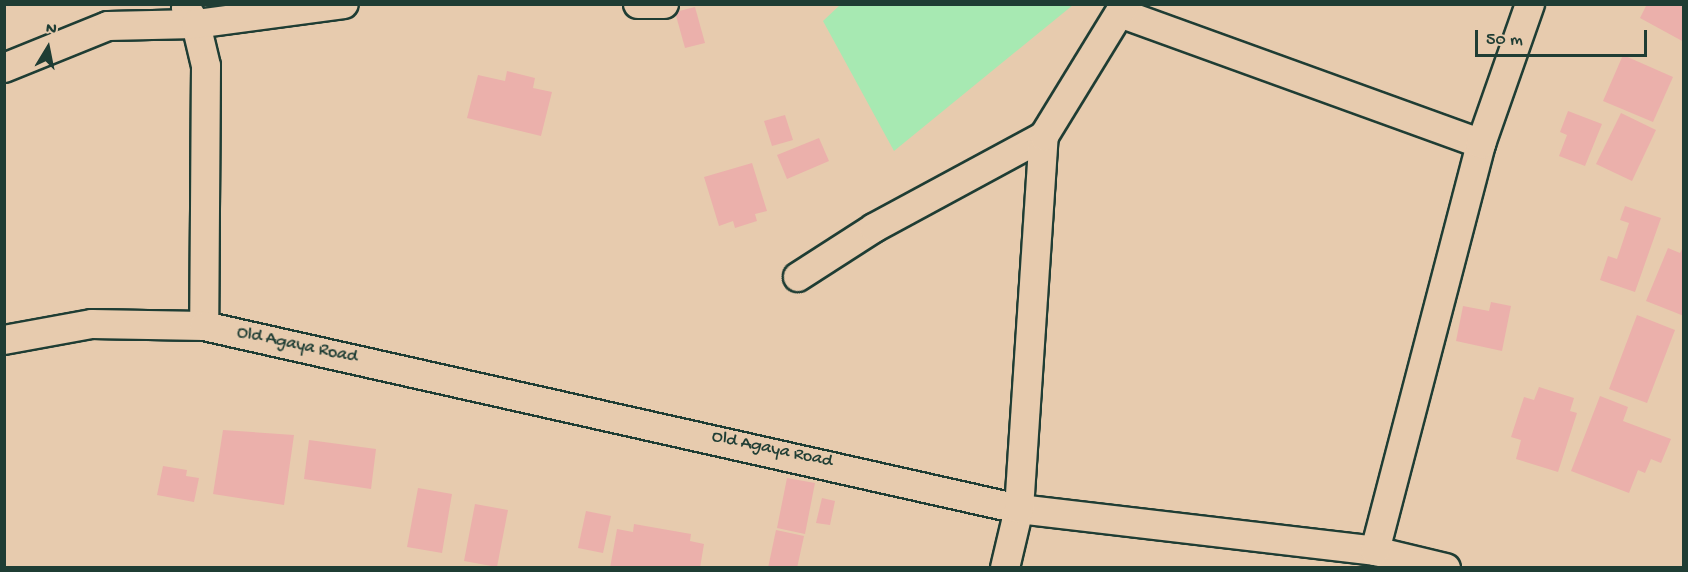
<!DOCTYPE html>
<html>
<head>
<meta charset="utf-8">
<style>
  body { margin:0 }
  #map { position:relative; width:1688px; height:572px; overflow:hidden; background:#e7cbae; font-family:"Gochi Hand",sans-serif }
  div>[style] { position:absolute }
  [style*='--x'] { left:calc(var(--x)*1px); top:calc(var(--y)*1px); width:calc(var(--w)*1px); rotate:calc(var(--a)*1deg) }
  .green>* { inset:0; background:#a7e9b2 }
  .building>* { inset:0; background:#ebb0ab }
  .roads { filter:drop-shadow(2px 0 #1f3d34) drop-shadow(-2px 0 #1f3d34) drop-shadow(0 2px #1f3d34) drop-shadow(0 -2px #1f3d34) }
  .minor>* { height:28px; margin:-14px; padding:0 14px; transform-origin:14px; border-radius:14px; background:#e7cbae }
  span { translate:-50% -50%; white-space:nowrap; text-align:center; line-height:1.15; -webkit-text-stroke:4.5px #e7cbae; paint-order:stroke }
  .street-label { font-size:18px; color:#1f3d34 }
  .frame { position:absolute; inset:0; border:6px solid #1f3d34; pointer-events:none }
  .north { position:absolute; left:18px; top:18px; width:60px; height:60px; -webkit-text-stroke:4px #e7cbae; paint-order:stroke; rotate:10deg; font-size:16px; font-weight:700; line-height:24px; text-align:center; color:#1f3d34 }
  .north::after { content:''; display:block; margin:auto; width:21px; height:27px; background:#1f3d34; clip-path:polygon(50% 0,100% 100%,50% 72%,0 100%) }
  .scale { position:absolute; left:1475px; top:30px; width:172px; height:27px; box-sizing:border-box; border:3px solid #1f3d34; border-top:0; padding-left:8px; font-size:18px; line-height:21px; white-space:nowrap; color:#1f3d34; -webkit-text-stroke:4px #e7cbae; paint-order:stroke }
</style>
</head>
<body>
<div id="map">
  <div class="green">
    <i style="clip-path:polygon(841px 4px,1073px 4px,1073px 5px,894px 151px,823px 21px)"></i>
  </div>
  <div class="building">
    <i style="clip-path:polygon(1647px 4px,1684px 5px,1684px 42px,1640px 18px)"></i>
    <i style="clip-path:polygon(695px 7px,705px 43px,685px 48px,675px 12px)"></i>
    <i style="clip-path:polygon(1623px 55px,1673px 77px,1653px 122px,1603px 101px)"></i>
    <i style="clip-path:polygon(507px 71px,535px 78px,533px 88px,552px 92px,541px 136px,467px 118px,478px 75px,505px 81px)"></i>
    <i style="clip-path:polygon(1568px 111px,1602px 124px,1585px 166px,1559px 156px,1567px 135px,1560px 132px)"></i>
    <i style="clip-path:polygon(1621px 113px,1656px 130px,1632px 181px,1596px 164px)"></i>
    <i style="clip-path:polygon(785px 115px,793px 140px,772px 146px,764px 121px)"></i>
    <i style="clip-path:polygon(819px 138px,829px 161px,787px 179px,777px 155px)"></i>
    <i style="clip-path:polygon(752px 163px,767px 211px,755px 214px,757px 221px,735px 228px,733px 221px,719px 226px,704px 177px)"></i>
    <i style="clip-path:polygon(1625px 206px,1661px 218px,1635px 292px,1600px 280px,1608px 256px,1617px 259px,1629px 223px,1620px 220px)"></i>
    <i style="clip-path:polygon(1684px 245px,1684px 316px,1646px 301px,1668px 248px,1680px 253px)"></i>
    <i style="clip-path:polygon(1491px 302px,1511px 306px,1502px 351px,1456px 341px,1463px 306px,1489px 311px)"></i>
    <i style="clip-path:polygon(1637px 315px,1675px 330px,1647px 403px,1609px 389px)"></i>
    <i style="clip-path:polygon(1539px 387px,1574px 398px,1570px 411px,1577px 413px,1558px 472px,1516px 459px,1521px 440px,1511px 437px,1524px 397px,1534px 400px)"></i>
    <i style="clip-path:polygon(1600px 396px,1628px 407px,1623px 421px,1671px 439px,1661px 463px,1651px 459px,1645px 473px,1638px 470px,1629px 493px,1571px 471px)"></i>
    <i style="clip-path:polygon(223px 430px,294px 435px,284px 505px,213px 494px)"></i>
    <i style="clip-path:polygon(309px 440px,376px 449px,371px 489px,304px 479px)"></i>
    <i style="clip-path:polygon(163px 466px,187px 470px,186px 476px,199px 478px,194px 502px,157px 495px)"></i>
    <i style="clip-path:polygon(787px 478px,815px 483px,805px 534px,777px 528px)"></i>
    <i style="clip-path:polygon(418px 488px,452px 494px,442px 553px,407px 547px)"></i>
    <i style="clip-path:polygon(822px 498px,835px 501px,830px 525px,816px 523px)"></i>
    <i style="clip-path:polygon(475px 504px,508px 510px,497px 567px,464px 561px)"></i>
    <i style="clip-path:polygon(586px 511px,611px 516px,603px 553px,578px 548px)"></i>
    <i style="clip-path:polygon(634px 524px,691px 534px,690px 541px,704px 544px,700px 568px,610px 568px,617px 529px,633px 532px)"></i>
    <i style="clip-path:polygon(776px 530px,804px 536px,797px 568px,768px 568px)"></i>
  </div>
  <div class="roads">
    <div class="minor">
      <i style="--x:638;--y:4;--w:26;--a:0"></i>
      <i style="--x:186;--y:8;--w:19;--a:58"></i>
      <i style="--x:196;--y:24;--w:43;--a:76.6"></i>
      <i style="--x:206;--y:66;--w:260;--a:90.4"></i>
      <i style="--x:1120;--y:13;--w:384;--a:19.9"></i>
      <i style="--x:4;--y:68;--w:112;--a:-22"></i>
      <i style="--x:108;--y:26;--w:88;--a:-1.3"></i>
      <i style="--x:196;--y:24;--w:149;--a:-7.7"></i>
      <i style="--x:798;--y:277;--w:90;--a:-32.8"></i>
      <i style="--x:874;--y:228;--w:193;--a:-28.4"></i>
      <i style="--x:4;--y:340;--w:89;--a:-10.3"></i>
      <i style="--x:92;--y:324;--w:112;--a:1"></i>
      <i style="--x:204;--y:326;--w:835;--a:12.66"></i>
      <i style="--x:1019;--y:509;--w:358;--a:6.7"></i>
      <i style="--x:1375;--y:551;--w:73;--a:13.5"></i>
      <i style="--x:1375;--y:551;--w:421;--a:-75.4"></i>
      <i style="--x:1481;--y:144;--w:148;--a:-70.7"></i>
      <i style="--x:1005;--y:568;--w:61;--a:-76.7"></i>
      <i style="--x:1019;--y:509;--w:374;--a:-86.2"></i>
      <i style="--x:1044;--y:136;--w:155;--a:-58.5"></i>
    </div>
  </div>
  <div class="street-label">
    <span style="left:297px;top:346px;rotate:12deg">Old Agaya Road</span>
    <span style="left:772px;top:450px;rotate:12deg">Old Agaya Road</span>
  </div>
  <div class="frame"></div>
  <div class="north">N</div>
  <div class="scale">50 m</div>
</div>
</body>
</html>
